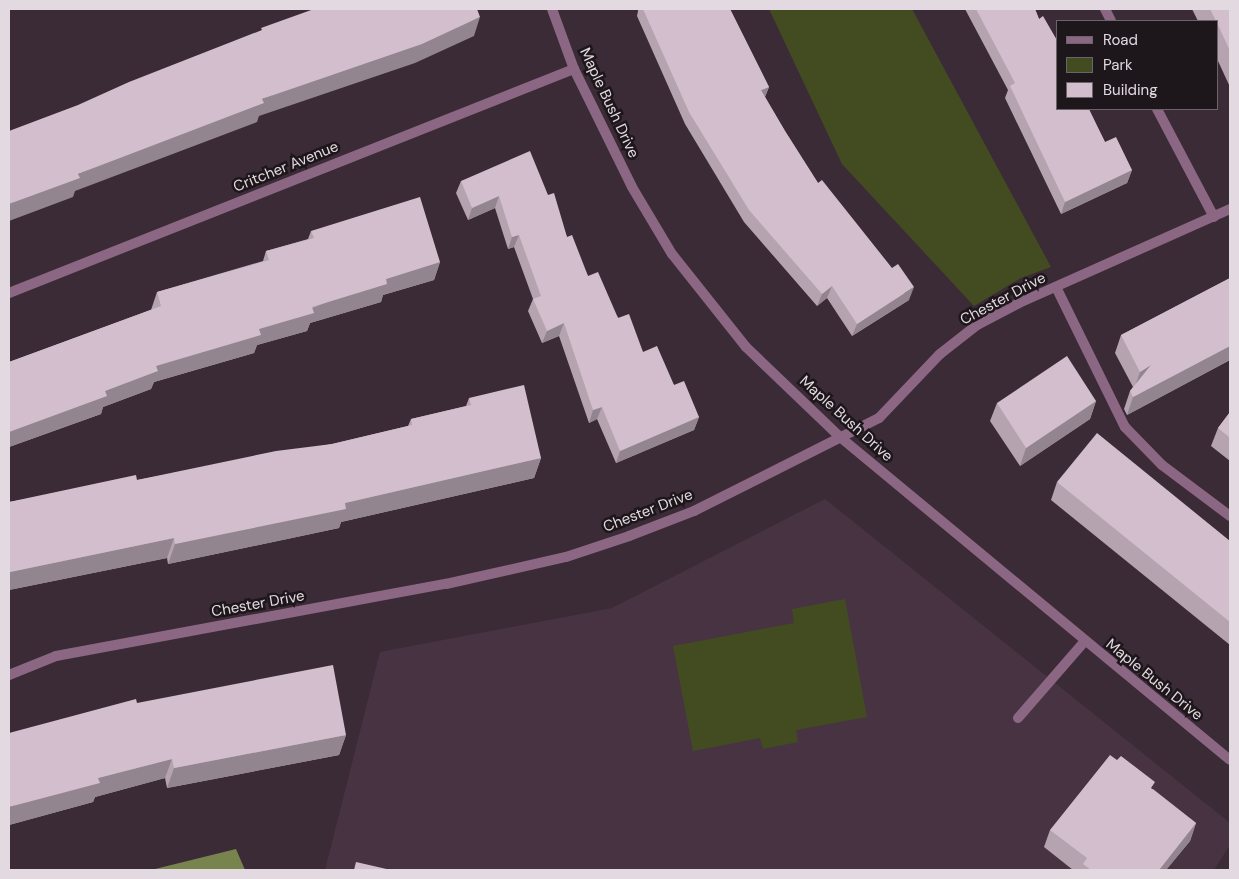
<!DOCTYPE html>
<html>
<head>
<meta charset="utf-8">
<style>
  body { margin:0 }
  #map { position:relative; width:1239px; height:879px; overflow:hidden; background:#3b2b37; font-family:"DM Sans",sans-serif }
  div>[style] { position:absolute }
  [style*='--x'] { left:calc(var(--x)*1px); top:calc(var(--y)*1px); width:calc(var(--w)*1px); rotate:calc(var(--a)*1deg) }
  .built>* { inset:0; background:#483343 }
  .green>* { inset:0; background:#434c20 }
  .water>* { inset:0; background:#78844d }
  .lane>* { height:10px; margin:-5px; padding:0 5px; transform-origin:5px; border-radius:5px; background:#8c6783 }
  .street>* { height:10px; margin:-5px; padding:0 5px; transform-origin:5px; border-radius:5px; background:#8c6783 }
  .wall>* { inset:0; background:#b5a3b0 }
  .shaded-wall>* { inset:0; background:#938590 }
  .building>* { inset:0; background:#d2becd }
  span { translate:-50% -50%; white-space:nowrap; text-align:center; line-height:1.15; -webkit-text-stroke:5px #1d161b; paint-order:stroke }
  .street-label { font-size:15px; color:#e3d9e0 }
  .frame { position:absolute; inset:0; border:10px solid #e3d9e0; pointer-events:none }
  .legend { position:absolute; left:1056px; top:20px; width:162px; height:90px; box-sizing:border-box; background:#1d161b; border:1px solid #6c646a; margin:0; padding:6px 9px; list-style:none; font-size:15px; color:#e3d9e0 }
  .legend li { display:flex; align-items:center; gap:10px; height:25px }
  .legend b { width:25px; border:1px solid #6c646a }
</style>
</head>
<body>
<div id="map">
  <div class="built">
    <i style="clip-path:polygon(825px 499px,1230px 823px,1230px 845px,1214px 870px,325px 870px,380px 652px,612px 608px)"></i>
  </div>
  <div class="green">
    <i style="clip-path:polygon(769px 9px,912px 9px,1051px 267px,1021px 278px,974px 306px,842px 164px)"></i>
    <i style="clip-path:polygon(845px 599px,867px 717px,796px 730px,798px 742px,763px 749px,760px 738px,693px 751px,673px 646px,794px 623px,792px 609px)"></i>
  </div>
  <div class="water">
    <i style="clip-path:polygon(236px 849px,245px 870px,151px 870px)"></i>
  </div>
  <div class="lane">
    <i style="--x:1056;--y:287;--w:156;--a:63.8"></i>
    <i style="--x:1125;--y:427;--w:53;--a:45.8"></i>
    <i style="--x:1162;--y:465;--w:85;--a:36.9"></i>
    <i style="--x:1018;--y:718;--w:101;--a:-49"></i>
  </div>
  <div class="street">
    <i style="--x:552;--y:9;--w:64;--a:69.9"></i>
    <i style="--x:574;--y:69;--w:131;--a:63.8"></i>
    <i style="--x:632;--y:187;--w:78;--a:59.2"></i>
    <i style="--x:672;--y:254;--w:119;--a:51.5"></i>
    <i style="--x:746;--y:347;--w:130;--a:43.8"></i>
    <i style="--x:840;--y:437;--w:506;--a:39.63"></i>
    <i style="--x:1105;--y:9;--w:13;--a:63"></i>
    <i style="--x:1157;--y:109;--w:122;--a:62.2"></i>
    <i style="--x:9;--y:293;--w:608;--a:-21.63"></i>
    <i style="--x:9;--y:675;--w:51;--a:-22"></i>
    <i style="--x:56;--y:656;--w:397;--a:-10.5"></i>
    <i style="--x:446;--y:584;--w:123;--a:-12.7"></i>
    <i style="--x:566;--y:557;--w:66;--a:-18.4"></i>
    <i style="--x:629;--y:536;--w:70;--a:-21"></i>
    <i style="--x:694;--y:511;--w:207;--a:-26.7"></i>
    <i style="--x:879;--y:418;--w:88;--a:-46.4"></i>
    <i style="--x:940;--y:354;--w:47;--a:-38.1"></i>
    <i style="--x:977;--y:325;--w:47;--a:-27.6"></i>
    <i style="--x:1019;--y:303;--w:231;--a:-24"></i>
  </div>
  <div class="wall">
    <i style="clip-path:polygon(638px 9px,730px 9px,769px 87px,765px 97px,785px 131px,818px 183px,909px 300px,852px 336px,827px 298px,817px 306px,744px 222px,685px 124px,637px 16px,638px 11px)"></i>
    <i style="clip-path:polygon(965px 9px,1035px 9px,1039px 19px,1105px 142px,1132px 170px,1127px 183px,1061px 214px,1005px 98px,1008px 90px)"></i>
    <i style="clip-path:polygon(1192px 9px,1230px 9px,1230px 87px,1218px 61px,1218px 21px,1198px 21px)"></i>
    <i style="clip-path:polygon(461px 181px,548px 195px,567px 237px,588px 276px,643px 352px,674px 385px,699px 417px,694px 430px,616px 463px,597px 419px,589px 423px,559px 336px,542px 343px,528px 311px,533px 299px,514px 247px,508px 249px,495px 208px,468px 220px,456px 193px)"></i>
    <i style="clip-path:polygon(311px 231px,440px 262px,434px 280px,383px 295px,381px 302px,310px 323px,307px 331px,257px 345px,254px 353px,154px 382px,151px 389px,103px 407px,101px 414px,9px 447px,9px 362px,151px 310px,157px 292px,263px 261px,266px 251px,308px 239px)"></i>
    <i style="clip-path:polygon(1230px 278px,1230px 360px,1127px 415px,1124px 409px,1130px 391px,1133px 387px,1115px 353px,1121px 335px)"></i>
    <i style="clip-path:polygon(469px 398px,541px 458px,534px 478px,341px 522px,339px 528px,168px 564px,167px 558px,9px 590px,9px 502px,137px 480px,332px 444px,408px 426px,411px 419px,466px 406px)"></i>
    <i style="clip-path:polygon(1096px 401px,1090px 419px,1020px 466px,990px 421px,997px 403px)"></i>
    <i style="clip-path:polygon(1230px 412px,1230px 461px,1211px 446px,1218px 428px)"></i>
    <i style="clip-path:polygon(1057px 482px,1230px 541px,1230px 645px,1051px 500px)"></i>
    <i style="clip-path:polygon(137px 703px,346px 735px,339px 755px,167px 788px,165px 778px,95px 797px,93px 802px,9px 825px)"></i>
    <i style="clip-path:polygon(1153px 789px,1196px 823px,1190px 841px,1166px 870px,1073px 870px,1044px 847px,1050px 830px)"></i>
  </div>
  <div class="shaded-wall">
    <i style="clip-path:polygon(480px 17px,474px 36px,415px 63px,259px 116px,257px 122px,75px 191px,73px 197px,9px 221px,9px 204px,78px 174px,262px 99px)"></i>
    <i style="clip-path:polygon(769px 87px,764px 99px,761px 90px)"></i>
    <i style="clip-path:polygon(1132px 170px,1127px 183px,1061px 214px,1065px 202px)"></i>
    <i style="clip-path:polygon(499px 196px,495px 208px,468px 220px,472px 208px)"></i>
    <i style="clip-path:polygon(519px 235px,514px 247px,508px 249px,512px 237px)"></i>
    <i style="clip-path:polygon(440px 262px,434px 280px,383px 295px,381px 302px,310px 323px,307px 331px,257px 345px,254px 353px,154px 382px,151px 389px,103px 407px,101px 414px,9px 447px,9px 432px,105px 391px,156px 366px,259px 329px,386px 279px)"></i>
    <i style="clip-path:polygon(832px 286px,827px 298px,817px 306px,822px 294px)"></i>
    <i style="clip-path:polygon(914px 287px,909px 300px,852px 336px,857px 324px)"></i>
    <i style="clip-path:polygon(564px 323px,559px 336px,542px 343px,547px 331px)"></i>
    <i style="clip-path:polygon(1230px 346px,1230px 360px,1127px 415px,1133px 397px)"></i>
    <i style="clip-path:polygon(1151px 365px,1134px 389px,1140px 372px)"></i>
    <i style="clip-path:polygon(1096px 401px,1090px 419px,1020px 466px,1026px 448px)"></i>
    <i style="clip-path:polygon(602px 407px,597px 419px,589px 423px,593px 410px)"></i>
    <i style="clip-path:polygon(699px 417px,694px 430px,616px 463px,620px 451px)"></i>
    <i style="clip-path:polygon(541px 458px,534px 478px,341px 522px,339px 528px,168px 564px,175px 544px,345px 503px)"></i>
    <i style="clip-path:polygon(174px 538px,167px 558px,9px 590px,9px 576px,10px 572px)"></i>
    <i style="clip-path:polygon(346px 735px,339px 755px,167px 788px,174px 768px)"></i>
    <i style="clip-path:polygon(172px 759px,165px 778px,95px 797px,93px 802px,9px 825px,9px 807px,98px 778px)"></i>
    <i style="clip-path:polygon(1196px 823px,1190px 841px,1166px 870px,1159px 870px)"></i>
  </div>
  <div class="building">
    <i style="clip-path:polygon(314px 9px,477px 9px,480px 17px,422px 44px,262px 99px,264px 103px,78px 174px,80px 178px,9px 204px,9px 131px,78px 105px,129px 82px,262px 30px,261px 28px)"></i>
    <i style="clip-path:polygon(643px 9px,730px 9px,769px 87px,761px 90px,785px 131px,818px 183px,822px 180px,892px 268px,898px 264px,914px 287px,857px 324px,832px 286px,822px 294px,749px 210px,689px 112px)"></i>
    <i style="clip-path:polygon(976px 9px,1035px 9px,1039px 19px,1043px 16px,1058px 42px,1058px 109px,1089px 109px,1105px 142px,1116px 137px,1132px 170px,1065px 202px,1010px 86px,1015px 83px)"></i>
    <i style="clip-path:polygon(1210px 9px,1230px 9px,1230px 51px,1218px 25px,1218px 21px,1216px 21px)"></i>
    <i style="clip-path:polygon(530px 151px,548px 195px,554px 193px,567px 237px,572px 235px,588px 276px,598px 272px,618px 318px,629px 314px,643px 352px,657px 346px,674px 385px,684px 381px,699px 417px,620px 451px,602px 407px,593px 410px,564px 323px,547px 331px,533px 299px,541px 296px,519px 235px,512px 237px,499px 196px,472px 208px,461px 181px)"></i>
    <i style="clip-path:polygon(420px 197px,440px 262px,386px 279px,387px 284px,312px 307px,314px 313px,259px 329px,261px 335px,156px 366px,158px 371px,105px 391px,107px 396px,9px 432px,9px 362px,161px 306px,157px 292px,269px 260px,266px 251px,314px 238px,311px 231px)"></i>
    <i style="clip-path:polygon(1230px 278px,1230px 346px,1133px 397px,1130px 391px,1151px 365px,1140px 372px,1121px 335px)"></i>
    <i style="clip-path:polygon(1067px 356px,1096px 401px,1026px 448px,997px 403px)"></i>
    <i style="clip-path:polygon(524px 385px,541px 458px,345px 503px,346px 509px,175px 544px,174px 538px,10px 572px,9px 566px,9px 502px,136px 475px,137px 480px,276px 451px,332px 444px,412px 425px,411px 419px,471px 405px,469px 398px)"></i>
    <i style="clip-path:polygon(1230px 412px,1230px 438px,1218px 428px)"></i>
    <i style="clip-path:polygon(1097px 433px,1230px 541px,1230px 622px,1057px 482px)"></i>
    <i style="clip-path:polygon(333px 665px,346px 735px,174px 768px,172px 759px,98px 778px,100px 783px,9px 807px,9px 733px,136px 699px,137px 703px)"></i>
    <i style="clip-path:polygon(1110px 755px,1117px 760px,1121px 756px,1155px 782px,1151px 788px,1196px 823px,1159px 870px,1091px 870px,1083px 864px,1087px 858px,1050px 830px)"></i>
    <i style="clip-path:polygon(356px 862px,391px 870px,354px 870px)"></i>
  </div>
  <div class="street-label">
    <span style="left:609px;top:103px;rotate:65deg">Maple Bush Drive</span>
    <span style="left:286px;top:167px;rotate:-22deg">Critcher Avenue</span>
    <span style="left:1003px;top:299px;rotate:-28deg">Chester Drive</span>
    <span style="left:846px;top:419px;rotate:42deg">Maple Bush Drive</span>
    <span style="left:648px;top:511px;rotate:-21deg">Chester Drive</span>
    <span style="left:258px;top:604px;rotate:-10deg">Chester Drive</span>
    <span style="left:1154px;top:680px;rotate:39deg">Maple Bush Drive</span>
  </div>
  <div class="frame"></div>
  <ul class="legend">
  <li><b style="height:6px;background:#8c6783"></b>Road</li>
  <li><b style="height:14px;background:#434c20"></b>Park</li>
  <li><b style="height:14px;background:#d2becd"></b>Building</li>
  </ul>
</div>
</body>
</html>
